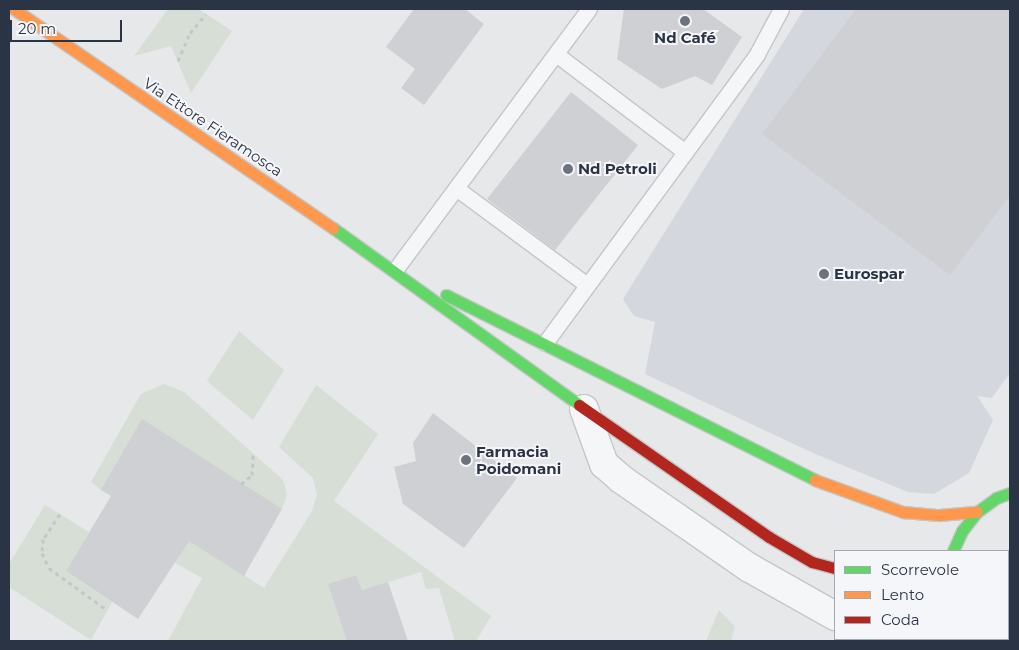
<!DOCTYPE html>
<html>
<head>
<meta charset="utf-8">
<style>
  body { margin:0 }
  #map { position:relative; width:1019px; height:650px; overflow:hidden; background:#e6e8ea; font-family:Montserrat,sans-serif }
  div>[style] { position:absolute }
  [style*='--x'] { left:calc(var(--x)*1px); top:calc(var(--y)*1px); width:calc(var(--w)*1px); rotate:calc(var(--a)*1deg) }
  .built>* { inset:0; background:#d4d7dd }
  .green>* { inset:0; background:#d6ded6 }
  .building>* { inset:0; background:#ced0d3 }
  .path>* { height:3px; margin-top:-1.5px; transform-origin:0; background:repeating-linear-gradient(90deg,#c5c6ca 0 4px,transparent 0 8px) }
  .roads { filter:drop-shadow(1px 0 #c4c6c8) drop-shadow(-1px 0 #c4c6c8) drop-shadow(0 1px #c4c6c8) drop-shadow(0 -1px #c4c6c8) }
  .lane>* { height:15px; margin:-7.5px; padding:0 7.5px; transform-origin:7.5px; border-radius:7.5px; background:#f5f6f7 }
  .street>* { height:28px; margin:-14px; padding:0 14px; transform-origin:14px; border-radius:14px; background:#f5f6f7 }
  .fast>* { height:11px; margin:-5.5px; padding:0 5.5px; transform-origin:5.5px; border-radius:5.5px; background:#63d668 }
  .slow>* { height:11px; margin:-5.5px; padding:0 5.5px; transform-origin:5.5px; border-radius:5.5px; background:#ff974d }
  .jam>* { height:11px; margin:-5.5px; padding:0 5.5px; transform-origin:5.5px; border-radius:5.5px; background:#b3261e }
  .dots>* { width:14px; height:14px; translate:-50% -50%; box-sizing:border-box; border:2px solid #f4f6f9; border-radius:50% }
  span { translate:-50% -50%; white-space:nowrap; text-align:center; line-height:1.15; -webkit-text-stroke:4px #f4f6f9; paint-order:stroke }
  .poi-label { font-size:15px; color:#2b3445; font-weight:700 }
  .left { translate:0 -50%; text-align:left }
  .street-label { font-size:15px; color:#2b3445 }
  .frame { position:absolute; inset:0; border:10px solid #2b3445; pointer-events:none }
  .legend { position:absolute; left:834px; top:550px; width:175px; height:90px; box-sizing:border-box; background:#f4f6f9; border:1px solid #a4a8b1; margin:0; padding:6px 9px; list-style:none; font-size:15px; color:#2b3445 }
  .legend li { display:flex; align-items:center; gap:10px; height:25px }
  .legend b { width:25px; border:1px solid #a4a8b1 }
  .scale { position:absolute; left:10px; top:20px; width:112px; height:22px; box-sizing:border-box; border:2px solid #2b3445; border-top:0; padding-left:6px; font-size:15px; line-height:18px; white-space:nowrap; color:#2b3445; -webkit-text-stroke:4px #f4f6f9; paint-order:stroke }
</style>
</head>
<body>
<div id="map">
  <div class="built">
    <i style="clip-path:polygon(804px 9px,1010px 9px,1010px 373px,992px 398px,977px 396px,993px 420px,969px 473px,934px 494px,908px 492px,813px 453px,645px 374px,655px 322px,634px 316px,623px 299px)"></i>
  </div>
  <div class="green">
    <i style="clip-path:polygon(168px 9px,198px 9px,232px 31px,191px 93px,171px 46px,134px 56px)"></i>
    <i style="clip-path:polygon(239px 331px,284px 370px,253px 420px,207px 381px)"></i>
    <i style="clip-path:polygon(164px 384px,184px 392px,283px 480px,287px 494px,282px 509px,101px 490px,91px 482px,141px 394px)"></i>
    <i style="clip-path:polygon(316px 385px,378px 434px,334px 501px,491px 616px,476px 641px,455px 641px,439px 588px,426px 589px,421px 572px,362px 590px,356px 575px,328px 584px,347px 641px,168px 641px,202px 578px,166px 558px,181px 535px,264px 588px,312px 511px,317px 495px,313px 478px,279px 447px)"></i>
    <i style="clip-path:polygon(45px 505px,89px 532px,66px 571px,112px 602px,91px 640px,9px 587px,9px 564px)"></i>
    <i style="clip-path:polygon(719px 610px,735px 627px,731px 641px,706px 641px)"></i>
  </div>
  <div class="building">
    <i style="clip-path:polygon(414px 9px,465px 9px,484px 24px,424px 105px,401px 88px,415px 69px,386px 47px)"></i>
    <i style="clip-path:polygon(624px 9px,703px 9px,742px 37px,712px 85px,695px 76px,662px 89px,617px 59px)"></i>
    <i style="clip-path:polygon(856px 9px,1010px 9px,1010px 195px,950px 275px,762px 134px)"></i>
    <i style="clip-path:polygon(571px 92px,638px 145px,555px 250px,487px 199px)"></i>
    <i style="clip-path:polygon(433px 413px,517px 478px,464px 548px,403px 504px,394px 467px,416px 461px,413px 443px)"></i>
    <i style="clip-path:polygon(142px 419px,282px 509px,244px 576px,189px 541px,138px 619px,66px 571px,111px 496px,101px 490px)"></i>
    <i style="clip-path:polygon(356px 575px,362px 590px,388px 582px,408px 641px,347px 641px,328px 584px)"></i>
  </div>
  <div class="path">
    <i style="--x:178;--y:61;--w:30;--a:-67"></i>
    <i style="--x:190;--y:33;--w:25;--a:-50"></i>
    <i style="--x:241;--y:484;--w:14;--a:-39"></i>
    <i style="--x:252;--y:475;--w:21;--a:-87"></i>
    <i style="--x:60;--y:514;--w:30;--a:124"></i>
    <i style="--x:43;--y:539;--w:14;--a:94"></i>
    <i style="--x:42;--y:553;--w:17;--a:65"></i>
    <i style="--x:49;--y:568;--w:72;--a:35.9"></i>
  </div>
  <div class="roads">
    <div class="lane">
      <i style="--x:556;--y:54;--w:162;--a:37.2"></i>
      <i style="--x:456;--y:188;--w:163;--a:36.5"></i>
      <i style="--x:395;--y:270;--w:325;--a:-53.4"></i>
      <i style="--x:545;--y:343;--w:358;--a:-53.7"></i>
      <i style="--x:757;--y:54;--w:51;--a:-61.9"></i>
    </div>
    <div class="street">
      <i style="--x:584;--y:409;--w:59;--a:70"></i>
      <i style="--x:604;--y:464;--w:23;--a:41"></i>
      <i style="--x:621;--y:479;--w:155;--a:34.7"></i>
      <i style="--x:748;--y:567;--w:100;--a:29.4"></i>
      <i style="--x:876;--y:639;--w:4;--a:27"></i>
    </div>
    <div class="fast">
      <i style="--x:333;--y:228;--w:303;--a:35.7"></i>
      <i style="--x:446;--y:295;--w:413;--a:26.6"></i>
      <i style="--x:953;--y:551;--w:22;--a:-66"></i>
      <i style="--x:962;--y:531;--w:24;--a:-52"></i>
      <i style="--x:977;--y:512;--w:24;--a:-36"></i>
      <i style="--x:996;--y:498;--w:15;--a:-20"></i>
      <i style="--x:974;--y:639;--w:3;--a:45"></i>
    </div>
    <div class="slow">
      <i style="--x:14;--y:9;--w:387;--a:34.5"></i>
      <i style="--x:815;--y:480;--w:94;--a:20"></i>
      <i style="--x:903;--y:512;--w:36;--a:5"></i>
      <i style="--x:939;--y:515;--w:38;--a:-5"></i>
    </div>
    <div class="jam">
      <i style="--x:579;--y:405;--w:231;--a:34.8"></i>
      <i style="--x:769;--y:537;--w:50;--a:30.2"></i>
      <i style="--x:812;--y:562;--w:24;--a:15"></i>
    </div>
  </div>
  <div class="dots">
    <i style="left:685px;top:21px;background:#6c737f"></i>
    <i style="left:568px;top:169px;background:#6c737f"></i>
    <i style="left:824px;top:274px;background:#6c737f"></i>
    <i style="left:466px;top:460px;background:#6c737f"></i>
  </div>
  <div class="poi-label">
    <span style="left:685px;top:38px">Nd Café</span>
    <span class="left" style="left:578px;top:169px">Nd Petroli</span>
    <span class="left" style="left:834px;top:274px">Eurospar</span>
    <span class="left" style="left:476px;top:460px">Farmacia<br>Poidomani</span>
  </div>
  <div class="street-label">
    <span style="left:213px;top:127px;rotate:34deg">Via Ettore Fieramosca</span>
  </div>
  <div class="frame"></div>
  <ul class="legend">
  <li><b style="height:6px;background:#63d668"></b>Scorrevole</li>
  <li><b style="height:6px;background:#ff974d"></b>Lento</li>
  <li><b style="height:6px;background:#b3261e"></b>Coda</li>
  </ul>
  <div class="scale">20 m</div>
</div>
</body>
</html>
